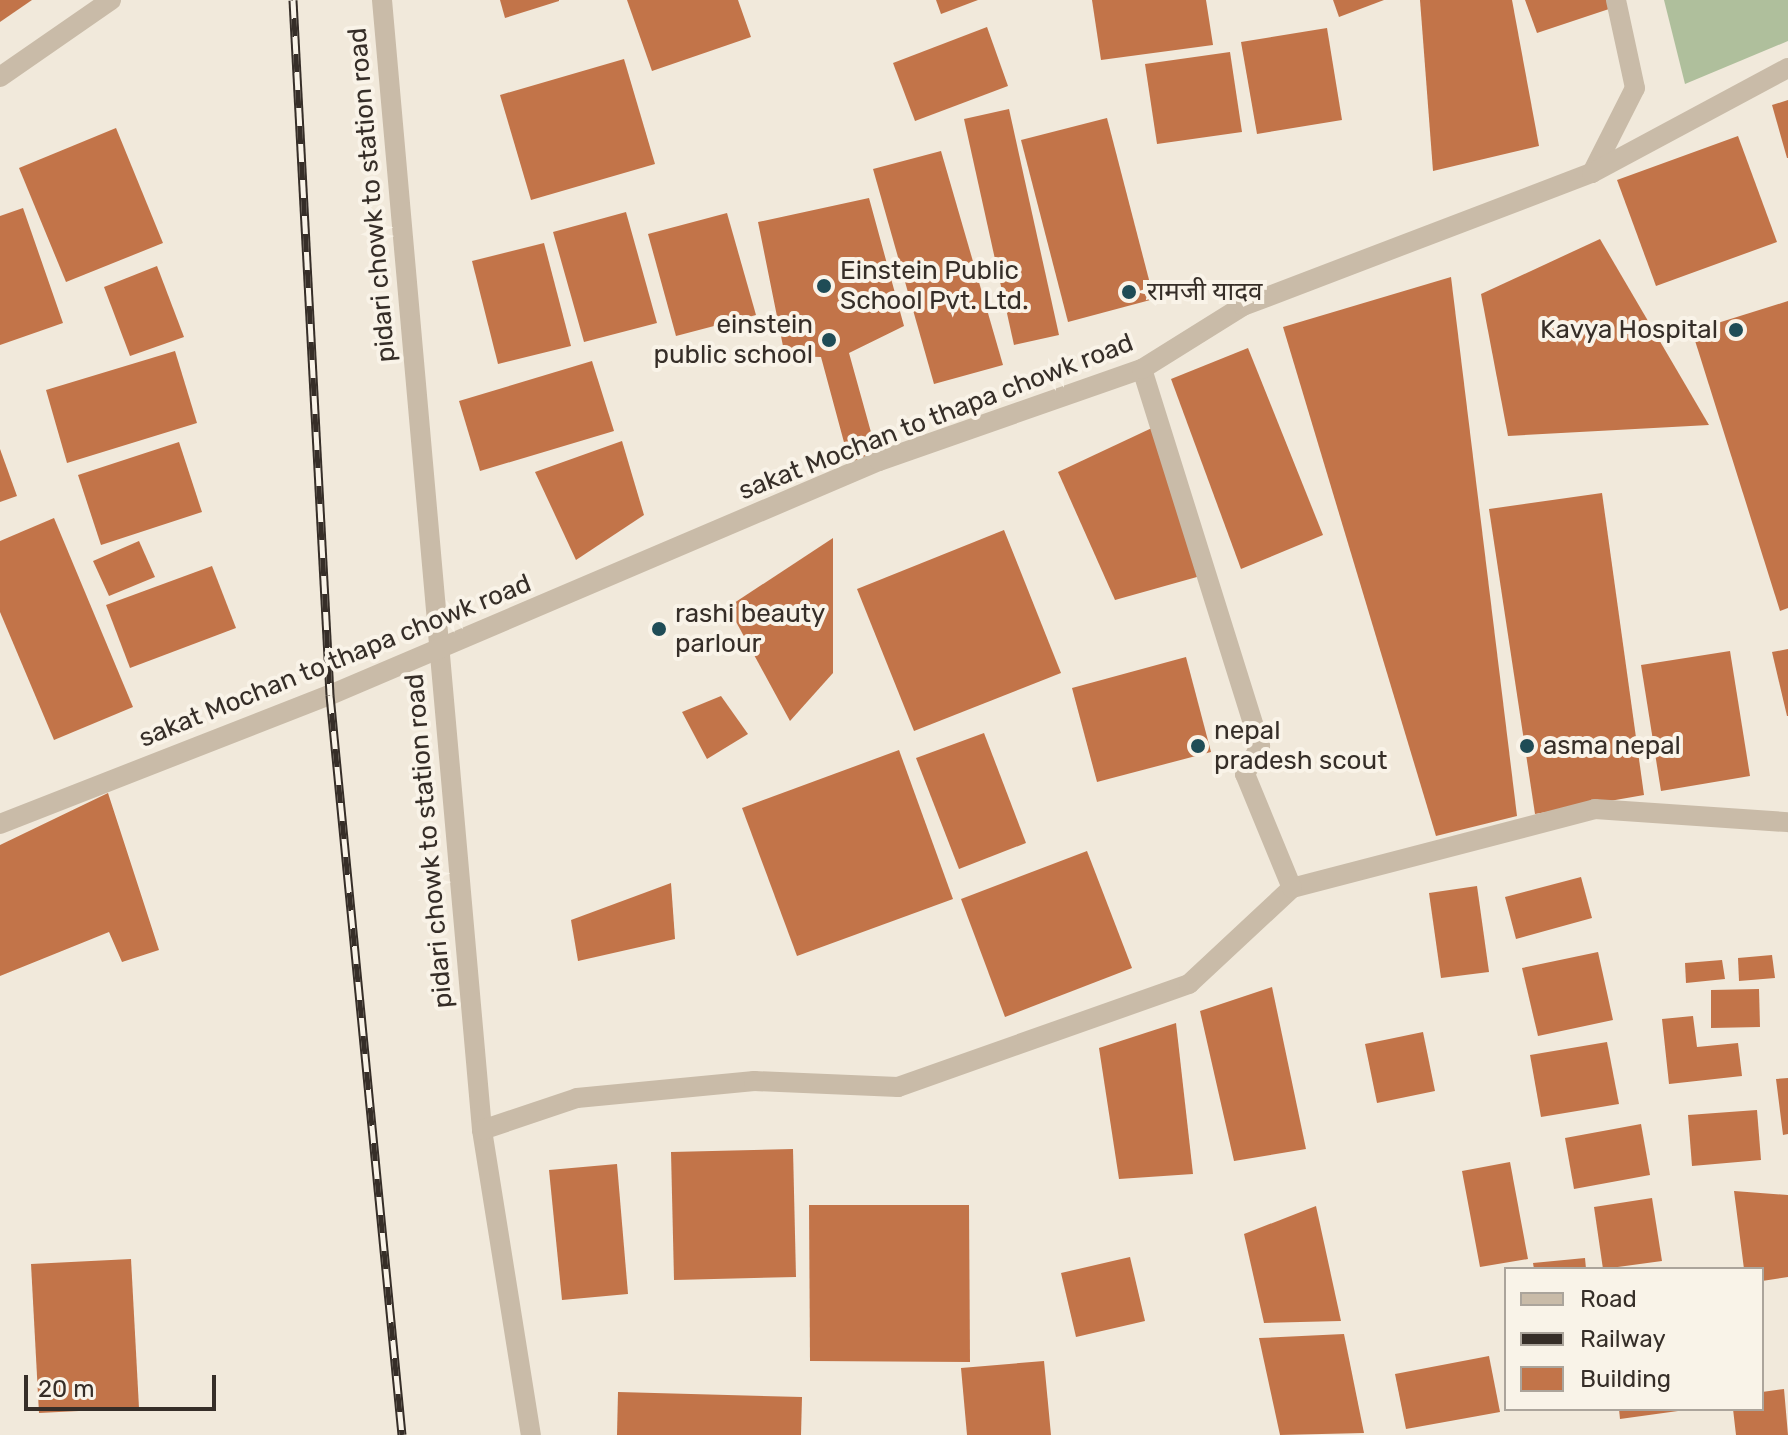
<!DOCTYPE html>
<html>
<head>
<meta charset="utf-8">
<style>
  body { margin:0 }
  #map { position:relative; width:1788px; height:1435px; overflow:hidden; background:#f1e9db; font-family:Rubik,"Noto Sans Devanagari",sans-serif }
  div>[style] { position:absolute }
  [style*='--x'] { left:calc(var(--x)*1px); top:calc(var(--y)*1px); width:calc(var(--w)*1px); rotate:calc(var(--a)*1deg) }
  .green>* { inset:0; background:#afbf9c }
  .building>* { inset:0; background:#c27449 }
  .minor>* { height:20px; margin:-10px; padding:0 10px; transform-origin:10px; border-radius:10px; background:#c9bba8 }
  .tertiary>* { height:20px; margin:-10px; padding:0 10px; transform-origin:10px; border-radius:10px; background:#c9bba8 }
  .rail>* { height:9px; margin-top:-4.5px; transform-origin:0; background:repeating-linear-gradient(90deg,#f9f3e8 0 18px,#362e28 0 36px); box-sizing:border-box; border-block:2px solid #362e28 }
  .dots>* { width:22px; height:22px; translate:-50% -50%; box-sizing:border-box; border:4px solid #f9f3e8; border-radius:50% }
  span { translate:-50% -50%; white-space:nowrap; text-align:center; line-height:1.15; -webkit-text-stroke:8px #f9f3e8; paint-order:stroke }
  .street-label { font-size:26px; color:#362e28 }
  .poi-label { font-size:26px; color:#362e28 }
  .left { translate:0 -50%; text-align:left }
  .right { translate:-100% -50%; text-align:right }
  .legend { position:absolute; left:1504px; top:1267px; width:260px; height:144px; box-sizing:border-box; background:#f9f3e8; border:2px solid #aba49b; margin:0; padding:10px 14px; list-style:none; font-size:24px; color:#362e28 }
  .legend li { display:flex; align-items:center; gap:16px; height:40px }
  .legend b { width:40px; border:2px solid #aba49b }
  .scale { position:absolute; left:24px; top:1375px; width:192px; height:36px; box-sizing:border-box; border:4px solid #362e28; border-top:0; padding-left:10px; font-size:24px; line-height:28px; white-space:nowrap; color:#362e28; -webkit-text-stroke:6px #f9f3e8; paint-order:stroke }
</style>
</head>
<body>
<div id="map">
  <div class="green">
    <i style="clip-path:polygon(1664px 0,1788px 0,1788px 41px,1685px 84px)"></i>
  </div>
  <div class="building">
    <i style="clip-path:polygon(0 0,32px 0,0 22px)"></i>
    <i style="clip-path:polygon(500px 0,559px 0,559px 1px,505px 18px)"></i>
    <i style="clip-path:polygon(627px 0,738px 0,751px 37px,652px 71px)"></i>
    <i style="clip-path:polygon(936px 0,978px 0,941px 14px)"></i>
    <i style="clip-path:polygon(1092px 0,1206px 0,1213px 45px,1101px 60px)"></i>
    <i style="clip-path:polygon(1333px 0,1384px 0,1339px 17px)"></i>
    <i style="clip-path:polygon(1420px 0,1512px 0,1539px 146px,1433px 171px)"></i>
    <i style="clip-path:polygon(1525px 0,1607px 0,1609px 9px,1537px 33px)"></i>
    <i style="clip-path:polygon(987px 27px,1008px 86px,915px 121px,893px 63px)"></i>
    <i style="clip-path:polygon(1327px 28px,1342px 120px,1257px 134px,1241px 42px)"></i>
    <i style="clip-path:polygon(1230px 52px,1242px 132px,1157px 144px,1145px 64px)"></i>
    <i style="clip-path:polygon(624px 59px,655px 164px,531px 200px,500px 95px)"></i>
    <i style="clip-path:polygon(1788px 100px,1788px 158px,1787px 158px,1772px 105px)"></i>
    <i style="clip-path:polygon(1009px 109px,1059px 335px,1014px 345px,964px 119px)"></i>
    <i style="clip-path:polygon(1107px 118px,1154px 299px,1068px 322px,1021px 140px)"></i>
    <i style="clip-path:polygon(116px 128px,163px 243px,66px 282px,19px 168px)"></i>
    <i style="clip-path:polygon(1738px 136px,1777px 242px,1656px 286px,1617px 180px)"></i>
    <i style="clip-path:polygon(941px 151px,1003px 365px,934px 384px,873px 169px)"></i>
    <i style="clip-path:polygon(869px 198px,904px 326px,849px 353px,879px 461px,852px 472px,821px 357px,785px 356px,758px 222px)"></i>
    <i style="clip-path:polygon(23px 208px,63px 323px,0 345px,0 216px)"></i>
    <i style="clip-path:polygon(626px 212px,657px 323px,584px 342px,553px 232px)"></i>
    <i style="clip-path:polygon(727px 213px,756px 315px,676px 336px,648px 234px)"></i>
    <i style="clip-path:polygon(1600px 239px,1709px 425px,1508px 436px,1481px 294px)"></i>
    <i style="clip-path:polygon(544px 243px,571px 346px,498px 364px,472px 261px)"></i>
    <i style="clip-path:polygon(157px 266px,184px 337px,130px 356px,104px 287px)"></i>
    <i style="clip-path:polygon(1451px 277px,1517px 816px,1436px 836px,1283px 327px)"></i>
    <i style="clip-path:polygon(1788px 301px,1788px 608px,1780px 611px,1692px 331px)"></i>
    <i style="clip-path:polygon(1248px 348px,1323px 535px,1241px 569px,1171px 379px)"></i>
    <i style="clip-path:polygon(175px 351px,197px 423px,67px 463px,46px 390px)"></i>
    <i style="clip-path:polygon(592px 361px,614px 431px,480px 471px,459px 401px)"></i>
    <i style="clip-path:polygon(1154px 427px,1204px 575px,1115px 600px,1058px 472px)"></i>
    <i style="clip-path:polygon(622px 441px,644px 515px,576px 560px,535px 472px)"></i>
    <i style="clip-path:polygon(179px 442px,202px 512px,101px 545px,78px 475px)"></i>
    <i style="clip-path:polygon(0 449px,17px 496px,0 502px)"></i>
    <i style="clip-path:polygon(1602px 493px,1644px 795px,1535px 814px,1489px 509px)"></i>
    <i style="clip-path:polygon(54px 518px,133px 707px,54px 740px,0 612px,0 541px)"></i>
    <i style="clip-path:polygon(1004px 530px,1061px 673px,914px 731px,857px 589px)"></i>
    <i style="clip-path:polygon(833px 538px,833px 673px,790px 721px,728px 607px)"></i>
    <i style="clip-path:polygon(139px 541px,155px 577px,109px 596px,93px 561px)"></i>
    <i style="clip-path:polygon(212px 566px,236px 628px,130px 668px,106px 605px)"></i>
    <i style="clip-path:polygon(1788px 649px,1788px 716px,1787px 716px,1772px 652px)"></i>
    <i style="clip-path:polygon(1730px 651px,1750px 776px,1661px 791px,1641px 665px)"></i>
    <i style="clip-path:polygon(1186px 657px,1211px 752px,1097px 782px,1072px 688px)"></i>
    <i style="clip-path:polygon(721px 696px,748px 734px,707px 759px,682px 712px)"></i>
    <i style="clip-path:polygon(984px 733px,1026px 843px,959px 869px,916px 758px)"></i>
    <i style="clip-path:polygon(899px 750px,953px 899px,797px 956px,742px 808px)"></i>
    <i style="clip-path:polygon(108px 793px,159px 950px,122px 962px,109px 932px,0 976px,0 845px)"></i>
    <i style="clip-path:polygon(1087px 851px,1132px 968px,1005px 1017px,961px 899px)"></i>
    <i style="clip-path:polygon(1581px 877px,1592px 918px,1516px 939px,1505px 897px)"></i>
    <i style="clip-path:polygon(671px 883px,675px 939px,578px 961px,571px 920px)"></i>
    <i style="clip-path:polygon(1477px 886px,1489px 972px,1441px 978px,1429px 893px)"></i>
    <i style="clip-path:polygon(1598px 952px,1613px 1020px,1538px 1036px,1522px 968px)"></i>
    <i style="clip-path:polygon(1772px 955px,1775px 978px,1739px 981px,1738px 958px)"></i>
    <i style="clip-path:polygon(1722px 960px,1725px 979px,1686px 983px,1685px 963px)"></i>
    <i style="clip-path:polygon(1272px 987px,1306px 1149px,1234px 1161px,1200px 1011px)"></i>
    <i style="clip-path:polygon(1759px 989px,1760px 1027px,1711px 1028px,1711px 990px)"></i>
    <i style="clip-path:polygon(1693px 1016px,1697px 1047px,1738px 1043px,1742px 1076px,1669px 1084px,1662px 1019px)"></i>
    <i style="clip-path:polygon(1176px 1023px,1193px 1174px,1119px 1179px,1099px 1048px)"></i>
    <i style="clip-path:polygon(1423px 1032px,1435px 1091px,1377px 1103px,1365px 1044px)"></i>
    <i style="clip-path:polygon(1607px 1042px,1619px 1104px,1541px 1117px,1530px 1055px)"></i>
    <i style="clip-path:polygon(1788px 1078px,1788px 1134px,1783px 1135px,1776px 1079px)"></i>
    <i style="clip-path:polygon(1757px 1110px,1761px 1160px,1692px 1166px,1688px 1115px)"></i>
    <i style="clip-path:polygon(1641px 1124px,1650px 1175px,1574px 1189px,1565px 1138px)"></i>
    <i style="clip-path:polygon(793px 1149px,796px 1277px,674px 1280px,671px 1152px)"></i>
    <i style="clip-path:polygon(1510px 1162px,1528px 1259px,1480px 1267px,1462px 1171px)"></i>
    <i style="clip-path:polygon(617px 1164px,628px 1294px,562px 1300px,549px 1170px)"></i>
    <i style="clip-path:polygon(1734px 1191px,1788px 1195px,1788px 1277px,1762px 1281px,1762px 1269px,1744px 1269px)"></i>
    <i style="clip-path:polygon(1652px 1198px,1662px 1261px,1603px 1269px,1594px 1207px)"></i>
    <i style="clip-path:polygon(809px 1205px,969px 1205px,970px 1362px,810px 1361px)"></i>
    <i style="clip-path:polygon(1316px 1206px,1341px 1321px,1264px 1323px,1244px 1234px)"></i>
    <i style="clip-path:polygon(1130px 1257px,1145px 1321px,1076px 1337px,1061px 1273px)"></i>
    <i style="clip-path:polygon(1585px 1258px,1586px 1269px,1534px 1269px,1533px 1263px)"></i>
    <i style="clip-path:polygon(131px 1259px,139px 1408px,39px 1413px,31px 1264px)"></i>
    <i style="clip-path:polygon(1344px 1334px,1364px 1433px,1280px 1435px,1259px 1338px)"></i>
    <i style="clip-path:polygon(1489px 1356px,1500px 1412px,1406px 1429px,1395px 1374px)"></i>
    <i style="clip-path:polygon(1044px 1361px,1051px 1435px,967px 1435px,961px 1368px)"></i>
    <i style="clip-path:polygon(1784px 1389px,1788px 1435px,1736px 1435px,1733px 1409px,1762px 1409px,1762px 1392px)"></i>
    <i style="clip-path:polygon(618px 1392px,802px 1397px,801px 1435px,617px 1435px)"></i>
    <i style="clip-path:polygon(1619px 1409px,1678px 1409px,1678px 1411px,1620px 1419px)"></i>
  </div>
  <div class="minor">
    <i style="--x:382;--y:0;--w:1134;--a:84.94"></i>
    <i style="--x:482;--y:1130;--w:309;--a:80.9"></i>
    <i style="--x:482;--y:1130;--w:100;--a:-18.6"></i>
    <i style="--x:577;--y:1098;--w:178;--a:-5.5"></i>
    <i style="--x:754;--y:1081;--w:144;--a:2.4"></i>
    <i style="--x:898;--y:1087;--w:309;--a:-19.5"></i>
    <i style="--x:1189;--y:984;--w:141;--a:-43"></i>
    <i style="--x:1292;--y:888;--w:313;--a:-14.6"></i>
    <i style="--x:1595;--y:809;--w:193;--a:3.9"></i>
  </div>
  <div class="tertiary">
    <i style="--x:0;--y:77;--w:135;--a:-34.7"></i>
    <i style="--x:1592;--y:173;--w:95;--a:-63.2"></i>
    <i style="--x:1635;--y:88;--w:90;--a:-102.2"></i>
    <i style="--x:1142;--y:369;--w:395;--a:72.6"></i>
    <i style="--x:1260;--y:746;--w:32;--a:118"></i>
    <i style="--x:1245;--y:774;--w:123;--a:67.6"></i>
    <i style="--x:0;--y:824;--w:354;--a:-21.4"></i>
    <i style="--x:330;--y:695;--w:597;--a:-23.09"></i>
    <i style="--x:879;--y:461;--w:279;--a:-19.3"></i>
    <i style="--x:1142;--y:369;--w:119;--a:-32"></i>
    <i style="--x:1243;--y:306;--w:373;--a:-20.9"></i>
    <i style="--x:1592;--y:173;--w:222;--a:-28.2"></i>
  </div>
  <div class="rail">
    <i style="--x:293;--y:0;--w:696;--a:86.95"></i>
    <i style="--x:330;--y:695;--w:743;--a:84.44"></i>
  </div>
  <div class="dots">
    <i style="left:824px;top:286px;background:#1f4c56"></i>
    <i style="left:1129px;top:292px;background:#1f4c56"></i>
    <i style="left:1736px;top:330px;background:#1f4c56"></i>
    <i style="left:829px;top:340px;background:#1f4c56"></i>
    <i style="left:659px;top:629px;background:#1f4c56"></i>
    <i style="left:1198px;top:746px;background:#1f4c56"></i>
    <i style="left:1527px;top:746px;background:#1f4c56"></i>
  </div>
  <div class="street-label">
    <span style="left:372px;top:195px;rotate:-95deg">pidari chowk to station road</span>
    <span style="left:936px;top:417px;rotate:-21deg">sakat Mochan to thapa chowk road</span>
    <span style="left:335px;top:661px;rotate:-22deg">sakat Mochan to thapa chowk road</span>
    <span style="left:429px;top:841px;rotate:-95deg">pidari chowk to station road</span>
  </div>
  <div class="poi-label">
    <span class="left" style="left:840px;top:286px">Einstein Public<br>School Pvt. Ltd.</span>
    <span class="left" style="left:1147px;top:292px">रामजी यादव</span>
    <span class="right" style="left:813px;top:340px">einstein<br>public school</span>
    <span class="right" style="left:1718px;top:330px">Kavya Hospital</span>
    <span class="left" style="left:675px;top:629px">rashi beauty<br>parlour</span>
    <span class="left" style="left:1214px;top:746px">nepal<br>pradesh scout</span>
    <span class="left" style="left:1543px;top:746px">asma nepal</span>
  </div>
  <ul class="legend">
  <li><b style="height:10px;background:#c9bba8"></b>Road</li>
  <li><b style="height:10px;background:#362e28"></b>Railway</li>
  <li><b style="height:22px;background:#c27449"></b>Building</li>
  </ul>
  <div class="scale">20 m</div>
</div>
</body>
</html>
